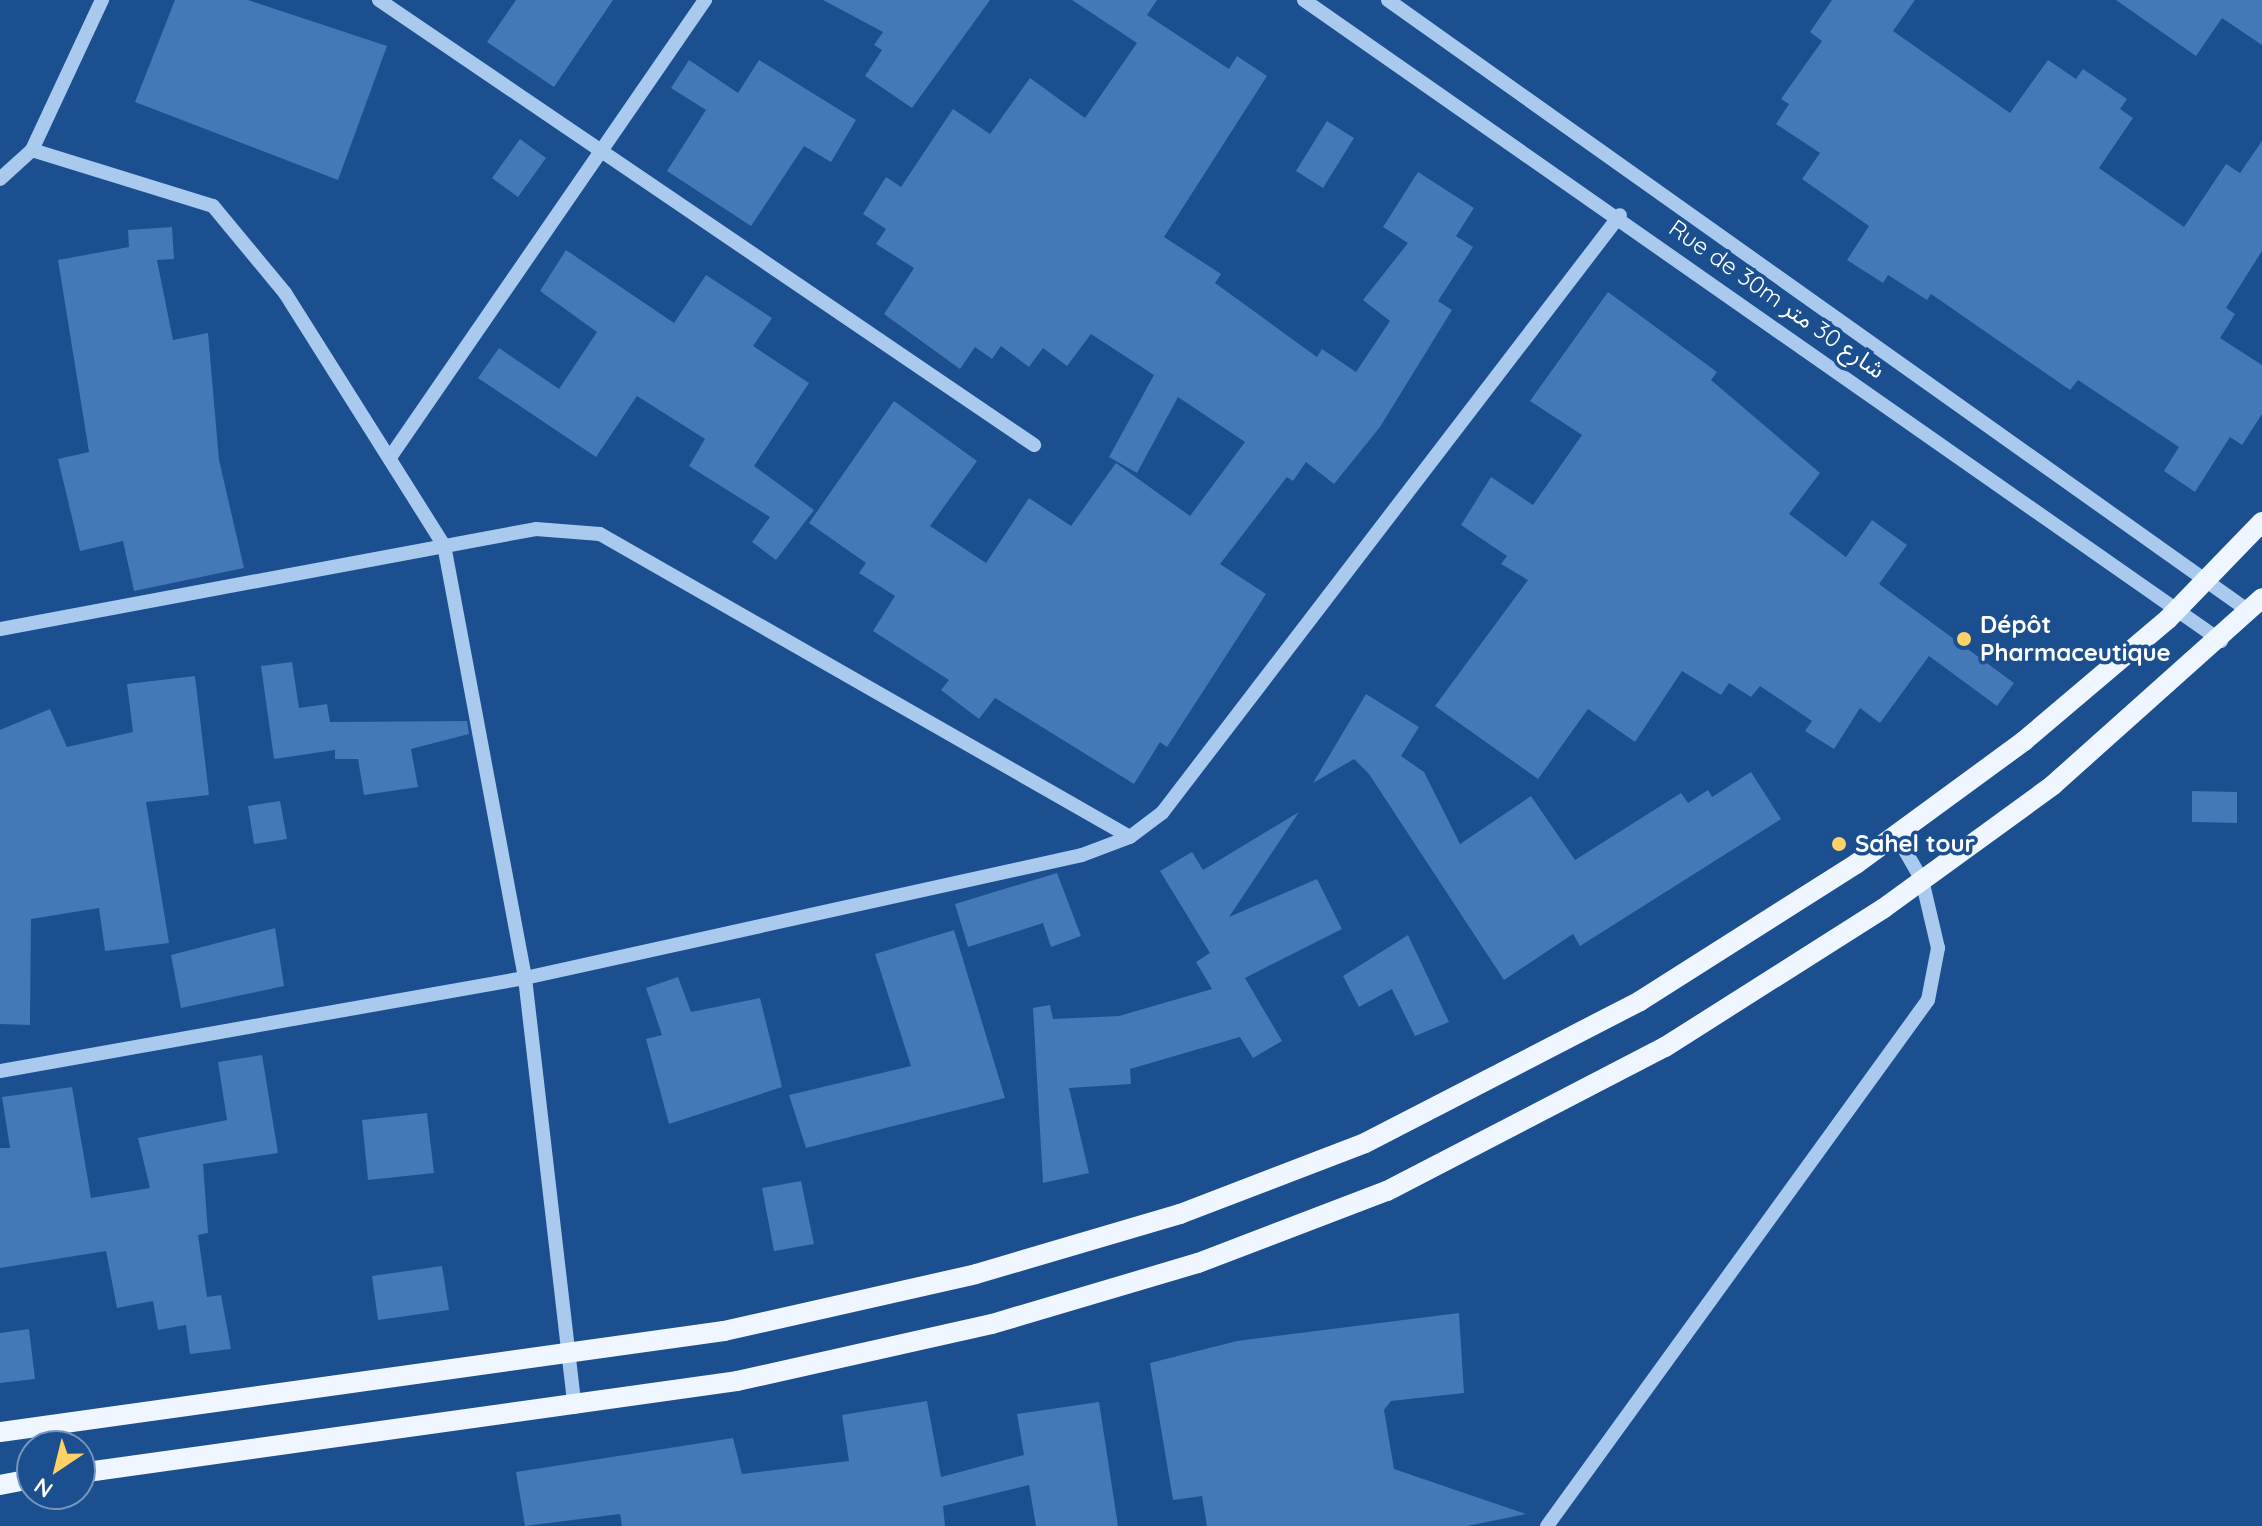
<!DOCTYPE html>
<html>
<head>
<meta charset="utf-8">
<style>
  body { margin:0 }
  #map { position:relative; width:2262px; height:1526px; overflow:hidden; background:#1b4f8f; font-family:Quicksand,"Noto Sans Arabic",sans-serif }
  div>[style] { position:absolute }
  [style*='--x'] { left:calc(var(--x)*1px); top:calc(var(--y)*1px); width:calc(var(--w)*1px); rotate:calc(var(--a)*1deg) }
  .building>* { inset:0; background:#4478b7 }
  .minor>* { height:14px; margin:-7px; padding:0 7px; transform-origin:7px; border-radius:7px; background:#a9c9ee }
  .major>* { height:20px; margin:-10px; padding:0 10px; transform-origin:10px; border-radius:10px; background:#f0f6ff }
  .dots>* { width:22px; height:22px; translate:-50% -50%; box-sizing:border-box; border:4px solid #1b4f8f; border-radius:50% }
  span { translate:-50% -50%; white-space:nowrap; text-align:center; line-height:1.15; -webkit-text-stroke:7px #1b4f8f; paint-order:stroke }
  .street-label { font-size:24px; color:#fff }
  .poi-label { font-size:24px; color:#fff; font-weight:700 }
  .left { translate:0 -50%; text-align:left }
  .north { position:absolute; left:16px; top:1430px; width:80px; height:80px; box-sizing:border-box; background:#1b4f8f; border:2px solid #7695bc; border-radius:50%; rotate:215deg; font-size:22px; font-weight:700; line-height:32px; text-align:center; color:#fff }
  .north::after { content:''; display:block; margin:auto; width:28px; height:36px; background:#ffd166; clip-path:polygon(50% 0,100% 100%,50% 72%,0 100%) }
</style>
</head>
<body>
<div id="map">
  <div class="building">
    <i style="clip-path:polygon(175px 0,248px 0,387px 46px,338px 180px,135px 102px)"></i>
    <i style="clip-path:polygon(516px 0,613px 0,554px 87px,487px 42px)"></i>
    <i style="clip-path:polygon(823px 0,990px 0,912px 108px,865px 76px,882px 50px,874px 45px,883px 32px)"></i>
    <i style="clip-path:polygon(1072px 0,1157px 0,1147px 15px,1229px 69px,1237px 56px,1267px 76px,1164px 237px,1221px 274px,1215px 283px,1317px 357px,1322px 349px,1356px 372px,1390px 321px,1363px 300px,1408px 243px,1383px 227px,1418px 172px,1474px 208px,1456px 236px,1473px 247px,1438px 301px,1452px 310px,1380px 427px,1334px 484px,1306px 462px,1293px 481px,1287px 477px,1220px 564px,1266px 594px,1167px 747px,1160px 742px,1134px 784px,995px 698px,979px 719px,941px 690px,949px 680px,873px 631px,895px 596px,859px 573px,866px 563px,809px 523px,894px 401px,977px 461px,930px 526px,986px 563px,1029px 498px,1071px 526px,1116px 463px,1190px 516px,1245px 442px,1178px 397px,1137px 473px,1109px 457px,1154px 375px,1091px 334px,1067px 366px,1043px 348px,1029px 367px,1001px 346px,992px 359px,975px 347px,960px 369px,884px 314px,914px 268px,876px 244px,886px 229px,863px 214px,886px 177px,901px 187px,953px 109px,990px 134px,1030px 78px,1085px 118px,1137px 43px)"></i>
    <i style="clip-path:polygon(1832px 0,1915px 0,1893px 31px,2010px 113px,2048px 60px,2076px 79px,2083px 69px,2127px 99px,2120px 109px,2133px 118px,2099px 168px,2184px 227px,2226px 164px,2240px 173px,2262px 141px,2262px 251px,2226px 308px,2235px 314px,2220px 338px,2262px 365px,2262px 414px,2242px 445px,2230px 437px,2195px 492px,2164px 471px,2179px 447px,2078px 380px,2070px 390px,1931px 294px,1927px 300px,1888px 275px,1883px 283px,1847px 260px,1869px 226px,1802px 179px,1820px 153px,1776px 124px,1789px 104px,1781px 99px,1822px 41px,1810px 32px)"></i>
    <i style="clip-path:polygon(2116px 0,2262px 0,2262px 45px,2222px 18px,2196px 56px)"></i>
    <i style="clip-path:polygon(689px 60px,738px 93px,759px 60px,856px 120px,831px 162px,804px 146px,751px 226px,667px 171px,706px 110px,671px 88px)"></i>
    <i style="clip-path:polygon(1327px 121px,1354px 138px,1323px 188px,1296px 171px)"></i>
    <i style="clip-path:polygon(520px 139px,546px 158px,518px 197px,492px 178px)"></i>
    <i style="clip-path:polygon(172px 227px,174px 259px,157px 260px,173px 340px,208px 333px,219px 460px,244px 568px,134px 591px,123px 541px,80px 551px,58px 459px,89px 452px,58px 260px,129px 247px,128px 230px)"></i>
    <i style="clip-path:polygon(566px 250px,674px 323px,706px 275px,772px 318px,753px 346px,809px 383px,754px 466px,814px 510px,776px 560px,752px 542px,770px 517px,689px 466px,705px 439px,637px 396px,596px 457px,478px 378px,499px 348px,559px 389px,597px 332px,540px 291px)"></i>
    <i style="clip-path:polygon(1608px 292px,1717px 372px,1711px 380px,1820px 473px,1789px 514px,1846px 557px,1872px 520px,1907px 545px,1879px 584px,2014px 683px,1997px 706px,1929px 656px,1880px 723px,1860px 708px,1834px 749px,1805px 731px,1812px 721px,1760px 686px,1751px 697px,1729px 683px,1721px 695px,1682px 671px,1635px 742px,1588px 709px,1538px 779px,1435px 706px,1528px 580px,1501px 564px,1507px 556px,1461px 525px,1491px 477px,1533px 505px,1582px 435px,1530px 401px)"></i>
    <i style="clip-path:polygon(292px 662px,299px 708px,327px 704px,330px 722px,467px 721px,469px 734px,411px 749px,418px 787px,364px 795px,358px 759px,335px 759px,335px 750px,274px 759px,261px 666px)"></i>
    <i style="clip-path:polygon(195px 676px,209px 795px,146px 802px,169px 943px,105px 951px,99px 908px,31px 919px,30px 1025px,0 1024px,0 730px,50px 709px,67px 747px,133px 732px,127px 684px)"></i>
    <i style="clip-path:polygon(1366px 694px,1419px 727px,1401px 756px,1424px 772px,1460px 844px,1531px 796px,1575px 860px,1681px 793px,1688px 803px,1708px 790px,1712px 797px,1751px 772px,1781px 819px,1580px 946px,1573px 934px,1504px 980px,1369px 774px,1354px 759px,1313px 783px)"></i>
    <i style="clip-path:polygon(2192px 791px,2237px 792px,2237px 823px,2192px 822px)"></i>
    <i style="clip-path:polygon(280px 801px,287px 839px,254px 844px,248px 806px)"></i>
    <i style="clip-path:polygon(1299px 812px,1229px 917px,1317px 879px,1342px 929px,1245px 978px,1282px 1041px,1253px 1058px,1240px 1037px,1130px 1069px,1131px 1084px,1069px 1088px,1089px 1173px,1043px 1183px,1033px 1008px,1050px 1005px,1053px 1019px,1119px 1016px,1212px 989px,1196px 962px,1210px 953px,1160px 871px,1192px 852px,1203px 870px)"></i>
    <i style="clip-path:polygon(1057px 873px,1081px 936px,1051px 947px,1043px 923px,968px 947px,955px 904px)"></i>
    <i style="clip-path:polygon(275px 928px,284px 986px,181px 1008px,171px 955px)"></i>
    <i style="clip-path:polygon(954px 930px,1005px 1098px,806px 1148px,789px 1095px,911px 1066px,875px 954px)"></i>
    <i style="clip-path:polygon(1408px 935px,1449px 1022px,1415px 1036px,1392px 989px,1359px 1007px,1343px 976px)"></i>
    <i style="clip-path:polygon(678px 977px,691px 1012px,760px 998px,782px 1087px,669px 1124px,646px 1039px,662px 1035px,646px 988px)"></i>
    <i style="clip-path:polygon(262px 1055px,278px 1153px,203px 1164px,208px 1233px,198px 1235px,207px 1297px,221px 1295px,231px 1349px,190px 1354px,186px 1325px,158px 1330px,153px 1301px,117px 1308px,106px 1251px,0 1268px,0 1148px,10px 1148px,2px 1097px,72px 1087px,91px 1198px,150px 1188px,138px 1138px,227px 1120px,218px 1062px)"></i>
    <i style="clip-path:polygon(427px 1113px,434px 1173px,368px 1180px,362px 1120px)"></i>
    <i style="clip-path:polygon(801px 1181px,814px 1244px,774px 1251px,762px 1188px)"></i>
    <i style="clip-path:polygon(442px 1266px,449px 1310px,378px 1320px,372px 1276px)"></i>
    <i style="clip-path:polygon(1459px 1313px,1464px 1393px,1391px 1401px,1384px 1410px,1394px 1469px,1526px 1514px,1467px 1526px,1207px 1526px,1202px 1496px,1173px 1500px,1150px 1363px,1237px 1341px)"></i>
    <i style="clip-path:polygon(29px 1329px,35px 1379px,0 1383px,0 1333px)"></i>
    <i style="clip-path:polygon(927px 1401px,941px 1477px,1024px 1455px,1017px 1414px,1099px 1402px,1118px 1526px,1036px 1526px,1029px 1485px,943px 1506px,945px 1526px,622px 1526px,620px 1514px,525px 1526px,516px 1472px,733px 1438px,742px 1474px,849px 1461px,842px 1415px)"></i>
  </div>
  <div class="minor">
    <i style="--x:379;--y:0;--w:792;--a:34.19"></i>
    <i style="--x:1304;--y:0;--w:1119;--a:34.95"></i>
    <i style="--x:1388;--y:0;--w:1057;--a:35.37"></i>
    <i style="--x:32;--y:150;--w:189;--a:17.2"></i>
    <i style="--x:213;--y:206;--w:113;--a:50.4"></i>
    <i style="--x:285;--y:293;--w:298;--a:57.8"></i>
    <i style="--x:444;--y:545;--w:441;--a:79.4"></i>
    <i style="--x:525;--y:978;--w:432;--a:83.4"></i>
    <i style="--x:0;--y:179;--w:43;--a:-42.2"></i>
    <i style="--x:32;--y:150;--w:166;--a:-65"></i>
    <i style="--x:391;--y:456;--w:554;--a:-55.45"></i>
    <i style="--x:0;--y:629;--w:545;--a:-10.57"></i>
    <i style="--x:536;--y:529;--w:64;--a:4.5"></i>
    <i style="--x:600;--y:534;--w:610;--a:29.76"></i>
    <i style="--x:0;--y:1071;--w:533;--a:-10.05"></i>
    <i style="--x:525;--y:978;--w:570;--a:-12.45"></i>
    <i style="--x:1082;--y:855;--w:51;--a:-20.6"></i>
    <i style="--x:1130;--y:837;--w:40;--a:-37"></i>
    <i style="--x:1162;--y:813;--w:753;--a:-52.55"></i>
    <i style="--x:1547;--y:1526;--w:649;--a:-54.08"></i>
    <i style="--x:1928;--y:1000;--w:53;--a:-79.1"></i>
    <i style="--x:1938;--y:948;--w:70;--a:-103.2"></i>
    <i style="--x:1922;--y:880;--w:52;--a:-120"></i>
  </div>
  <div class="major">
    <i style="--x:0;--y:1432;--w:731;--a:-7.94"></i>
    <i style="--x:724;--y:1331;--w:258;--a:-12.7"></i>
    <i style="--x:976;--y:1274;--w:213;--a:-16.4"></i>
    <i style="--x:1180;--y:1214;--w:198;--a:-21"></i>
    <i style="--x:1365;--y:1143;--w:309;--a:-27.3"></i>
    <i style="--x:1640;--y:1001;--w:256;--a:-32.4"></i>
    <i style="--x:1856;--y:864;--w:208;--a:-36.2"></i>
    <i style="--x:2024;--y:741;--w:189;--a:-40.3"></i>
    <i style="--x:2168;--y:619;--w:135;--a:-45.9"></i>
    <i style="--x:80;--y:1473;--w:663;--a:-7.97"></i>
    <i style="--x:737;--y:1381;--w:261;--a:-12.6"></i>
    <i style="--x:992;--y:1324;--w:215;--a:-16.5"></i>
    <i style="--x:1198;--y:1263;--w:202;--a:-20.9"></i>
    <i style="--x:1387;--y:1191;--w:313;--a:-27.4"></i>
    <i style="--x:1665;--y:1047;--w:259;--a:-32.4"></i>
    <i style="--x:1884;--y:908;--w:209;--a:-36"></i>
    <i style="--x:2053;--y:785;--w:280;--a:-41.8"></i>
    <i style="--x:0;--y:1485;--w:33;--a:-11"></i>
  </div>
  <div class="dots">
    <i style="left:1964px;top:639px;background:#ffd166"></i>
    <i style="left:1839px;top:844px;background:#ffd166"></i>
  </div>
  <div class="street-label">
    <span style="left:1777px;top:299px;rotate:35deg">Rue de 30m شارع 30 متر</span>
  </div>
  <div class="poi-label">
    <span class="left" style="left:1980px;top:639px">Dépôt<br>Pharmaceutique</span>
    <span class="left" style="left:1855px;top:844px">Sahel tour</span>
  </div>
  <div class="north">N</div>
</div>
</body>
</html>
